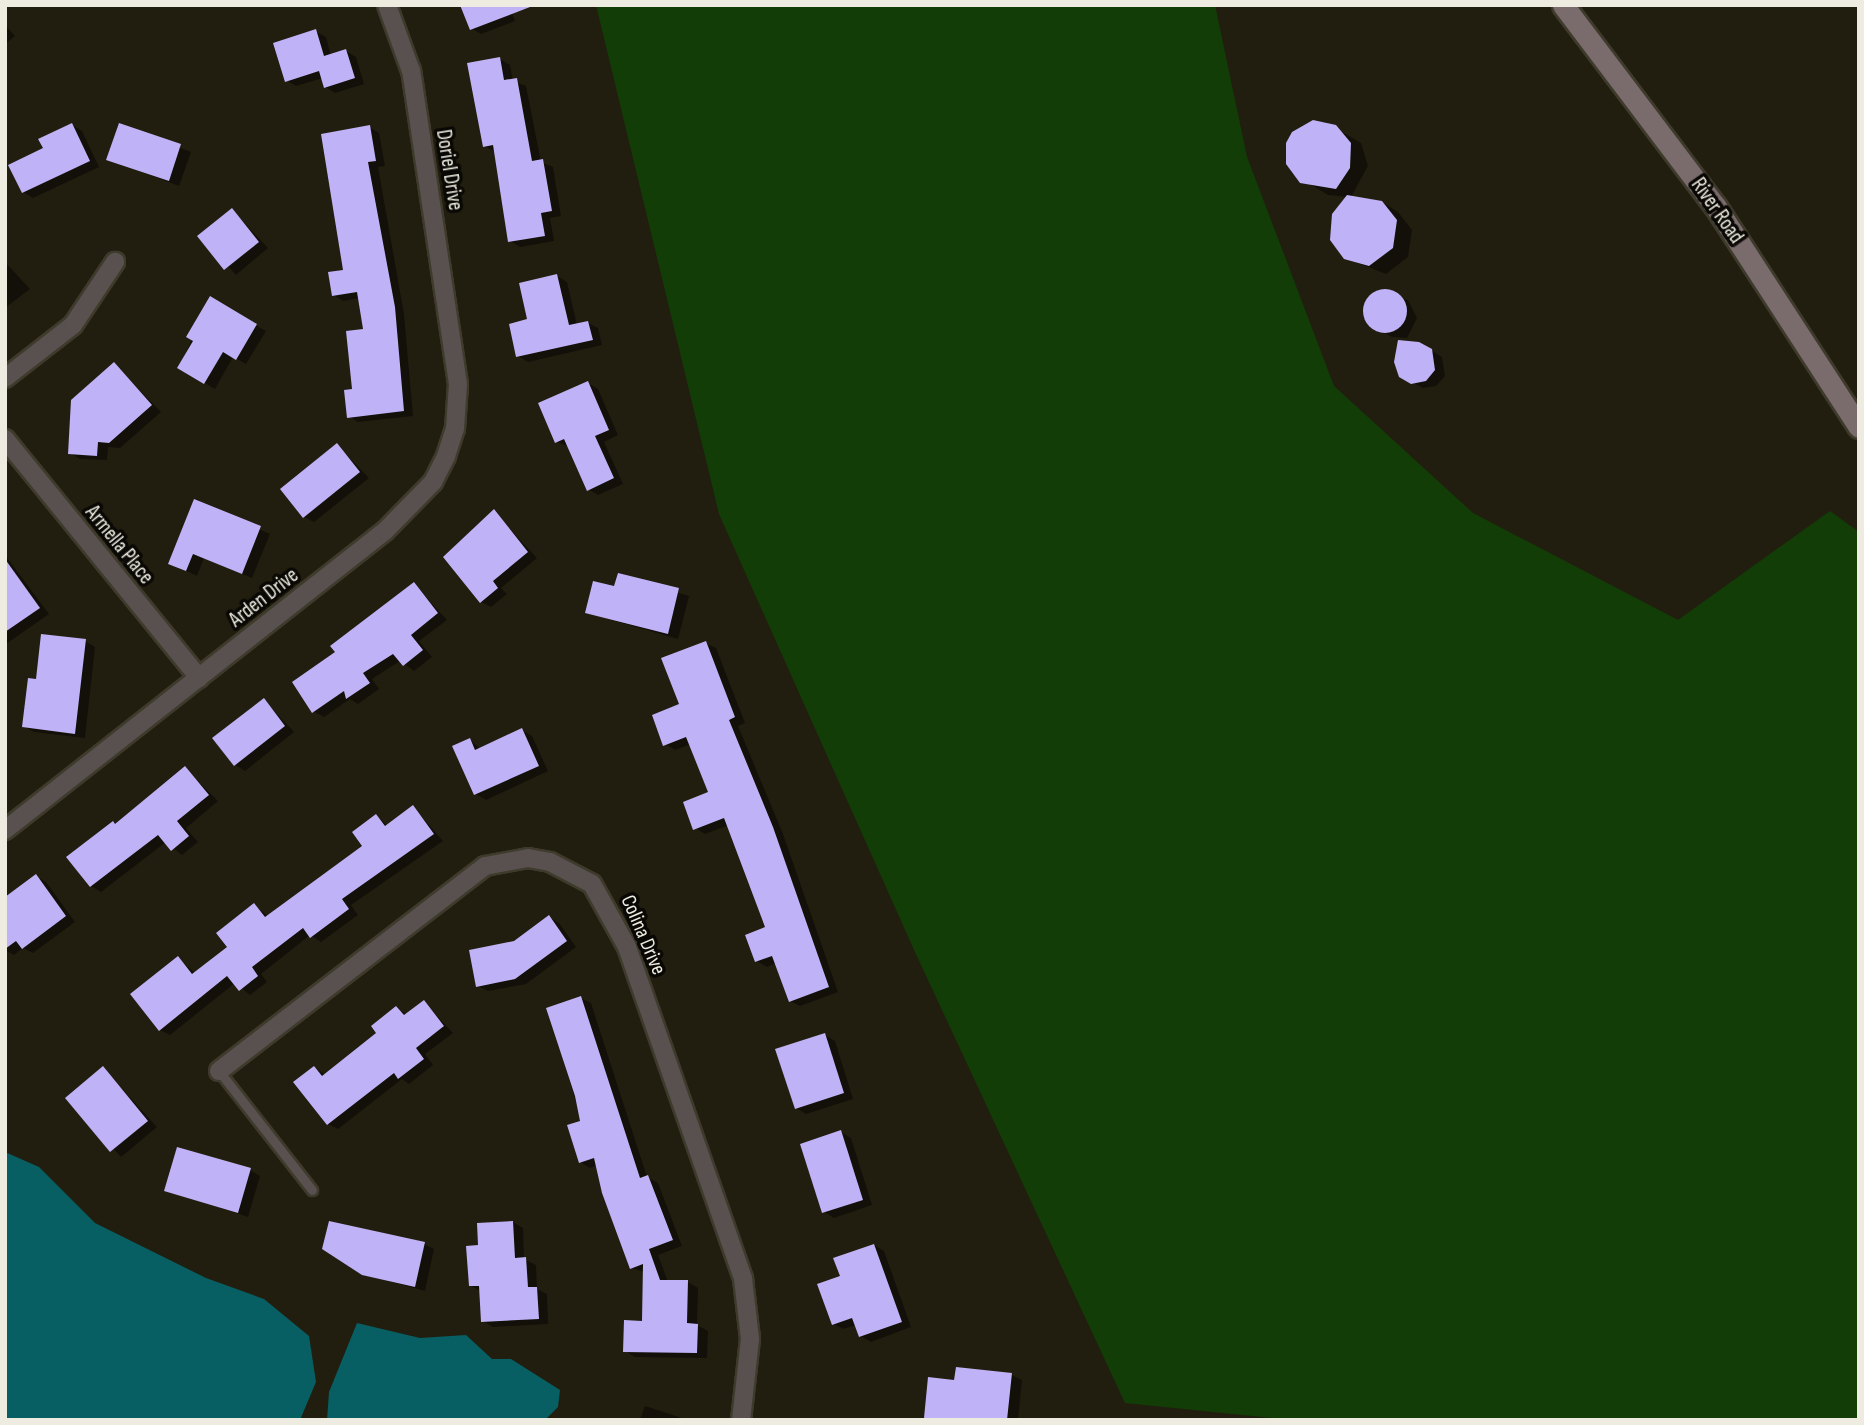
<!DOCTYPE html>
<html>
<head>
<meta charset="utf-8">
<style>
  body { margin:0 }
  #map { position:relative; width:1864px; height:1425px; overflow:hidden; background:#221e0f; font-family:"Sofia Sans Condensed",sans-serif }
  div>[style] { position:absolute }
  [style*='--x'] { left:calc(var(--x)*1px); top:calc(var(--y)*1px); width:calc(var(--w)*1px); rotate:calc(var(--a)*1deg) }
  .green>* { inset:0; background:#123d07 }
  .water>* { inset:0; background:#075e63 }
  .shadow>* { inset:0; background:#0007 }
  .building>* { inset:0; background:#c0b2f6 }
  .round { border-radius:50% }
  .roads { filter:drop-shadow(2px 0 #3f3b2c) drop-shadow(-2px 0 #3f3b2c) drop-shadow(0 2px #3f3b2c) drop-shadow(0 -2px #3f3b2c) }
  .service>* { height:9px; margin:-4.5px; padding:0 4.5px; transform-origin:4.5px; border-radius:4.5px; background:#595050 }
  .minor>* { height:18px; margin:-9px; padding:0 9px; transform-origin:9px; border-radius:9px; background:#595050 }
  .secondary>* { height:21px; margin:-10.5px; padding:0 10.5px; transform-origin:10.5px; border-radius:10.5px; background:#7a6b6c }
  span { translate:-50% -50%; white-space:nowrap; text-align:center; line-height:1.15; -webkit-text-stroke:7px #0a0804; paint-order:stroke }
  .street-label { font-size:21px; color:#eeece1 }
  .frame { position:absolute; inset:0; border:7px solid #eeece1; pointer-events:none }
</style>
</head>
<body>
<div id="map">
  <div class="green">
    <i style="clip-path:polygon(596px 5px,1215px 5px,1247px 157px,1334px 386px,1473px 513px,1678px 620px,1830px 511px,1859px 532px,1859px 1420px,1291px 1420px,1125px 1403px,915px 952px,719px 514px)"></i>
  </div>
  <div class="water">
    <i style="clip-path:polygon(5px 1152px,39px 1167px,95px 1223px,206px 1278px,264px 1299px,309px 1336px,316px 1382px,300px 1420px,5px 1420px)"></i>
    <i style="clip-path:polygon(357px 1323px,420px 1338px,466px 1335px,492px 1359px,511px 1359px,560px 1390px,558px 1407px,545px 1420px,327px 1420px,329px 1392px)"></i>
  </div>
  <div class="shadow">
    <i style="clip-path:polygon(509px 5px,515px 21px,481px 34px,471px 28px)"></i>
    <i style="clip-path:polygon(5px 25px,15px 36px,5px 44px)"></i>
    <i style="clip-path:polygon(315px 31px,326px 37px,331px 56px,346px 51px,356px 57px,364px 84px,335px 93px,325px 87px,323px 78px,296px 86px,286px 80px)"></i>
    <i style="clip-path:polygon(500px 59px,510px 65px,513px 81px,526px 86px,541px 162px,553px 167px,561px 216px,550px 218px,554px 241px,520px 247px,510px 241px,496px 152px,484px 146px)"></i>
    <i style="clip-path:polygon(1325px 122px,1361px 143px,1368px 166px,1351px 197px,1382px 202px,1398px 212px,1412px 230px,1408px 257px,1386px 274px,1345px 258px,1348px 197px,1328px 195px,1292px 173px,1288px 163px,1288px 143px,1302px 126px)"></i>
    <i style="clip-path:polygon(72px 125px,82px 131px,99px 167px,33px 198px,23px 192px,45px 149px)"></i>
    <i style="clip-path:polygon(120px 125px,191px 152px,179px 186px,108px 159px)"></i>
    <i style="clip-path:polygon(369px 127px,379px 133px,385px 166px,378px 167px,404px 314px,413px 416px,358px 422px,348px 416px,365px 330px,360px 298px,343px 301px,333px 295px,345px 271px)"></i>
    <i style="clip-path:polygon(232px 210px,268px 248px,236px 275px,200px 236px)"></i>
    <i style="clip-path:polygon(5px 262px,30px 289px,5px 308px)"></i>
    <i style="clip-path:polygon(557px 276px,567px 282px,577px 325px,588px 323px,598px 328px,602px 345px,528px 362px,518px 356px,529px 321px)"></i>
    <i style="clip-path:polygon(1378px 290px,1408px 300px,1417px 318px,1407px 338px,1392px 337px,1369px 324px,1364px 311px)"></i>
    <i style="clip-path:polygon(210px 299px,266px 331px,246px 364px,233px 357px,215px 389px,179px 368px)"></i>
    <i style="clip-path:polygon(1419px 343px,1442px 357px,1445px 376px,1436px 386px,1423px 388px,1401px 376px)"></i>
    <i style="clip-path:polygon(114px 364px,161px 412px,120px 448px,108px 447px,107px 460px,80px 459px,70px 453px)"></i>
    <i style="clip-path:polygon(588px 383px,598px 389px,618px 435px,604px 442px,623px 484px,598px 495px,588px 489px,569px 447px,557px 442px)"></i>
    <i style="clip-path:polygon(337px 445px,369px 478px,314px 522px,304px 517px)"></i>
    <i style="clip-path:polygon(195px 501px,270px 534px,252px 578px,204px 558px,197px 576px,170px 563px)"></i>
    <i style="clip-path:polygon(494px 512px,537px 558px,501px 588px,507px 594px,491px 607px,481px 602px)"></i>
    <i style="clip-path:polygon(5px 555px,49px 614px,6px 644px,5px 644px)"></i>
    <i style="clip-path:polygon(619px 575px,689px 596px,678px 639px,587px 613px,615px 588px)"></i>
    <i style="clip-path:polygon(414px 584px,447px 620px,419px 641px,432px 657px,414px 671px,400px 661px,372px 679px,379px 689px,358px 704px,350px 699px,324px 717px,313px 711px,337px 653px)"></i>
    <i style="clip-path:polygon(85px 641px,95px 647px,85px 738px,34px 732px,24px 726px,38px 681px)"></i>
    <i style="clip-path:polygon(705px 643px,716px 648px,745px 723px,738px 726px,783px 834px,838px 992px,800px 1006px,790px 1001px,776px 963px,767px 967px,757px 961px,768px 928px,729px 825px,705px 834px,695px 828px,710px 793px,691px 744px,675px 750px,665px 744px)"></i>
    <i style="clip-path:polygon(264px 700px,294px 732px,245px 771px,235px 765px)"></i>
    <i style="clip-path:polygon(522px 730px,532px 736px,548px 771px,486px 800px,476px 794px,470px 740px,481px 749px)"></i>
    <i style="clip-path:polygon(185px 768px,218px 801px,186px 828px,198px 842px,182px 855px,166px 842px,101px 892px,91px 886px)"></i>
    <i style="clip-path:polygon(413px 807px,443px 841px,351px 905px,358px 915px,321px 942px,310px 935px,261px 974px,267px 982px,250px 995px,235px 983px,170px 1035px,160px 1030px,178px 958px,196px 974px,230px 947px,254px 905px,269px 917px,364px 846px,376px 816px,388px 826px)"></i>
    <i style="clip-path:polygon(36px 876px,46px 882px,75px 922px,33px 953px,23px 948px,14px 955px,5px 950px,5px 899px)"></i>
    <i style="clip-path:polygon(549px 917px,559px 923px,576px 947px,526px 984px,488px 991px,477px 986px,514px 943px)"></i>
    <i style="clip-path:polygon(581px 998px,591px 1003px,647px 1177px,658px 1183px,682px 1246px,658px 1255px,668px 1282px,688px 1282px,698px 1288px,697px 1325px,708px 1331px,707px 1358px,635px 1357px,625px 1351px,644px 1322px,645px 1272px,631px 1268px,598px 1165px,590px 1168px,580px 1162px,582px 1122px,548px 1009px)"></i>
    <i style="clip-path:polygon(424px 1002px,453px 1033px,425px 1054px,433px 1065px,409px 1084px,402px 1079px,338px 1129px,328px 1124px,314px 1068px,326px 1075px,378px 1033px,396px 1008px,406px 1014px)"></i>
    <i style="clip-path:polygon(825px 1035px,835px 1041px,853px 1099px,806px 1114px,796px 1108px)"></i>
    <i style="clip-path:polygon(103px 1068px,157px 1127px,121px 1157px,67px 1098px)"></i>
    <i style="clip-path:polygon(841px 1132px,851px 1138px,872px 1205px,834px 1218px,824px 1212px)"></i>
    <i style="clip-path:polygon(250px 1170px,260px 1176px,248px 1217px,167px 1190px)"></i>
    <i style="clip-path:polygon(513px 1222px,523px 1228px,524px 1259px,536px 1265px,537px 1289px,547px 1294px,548px 1324px,493px 1327px,483px 1321px,481px 1292px,470px 1285px,480px 1247px)"></i>
    <i style="clip-path:polygon(424px 1244px,434px 1249px,425px 1291px,363px 1274px)"></i>
    <i style="clip-path:polygon(874px 1245px,884px 1251px,911px 1327px,871px 1342px,861px 1336px,856px 1325px,843px 1329px,833px 1324px,842px 1277px)"></i>
    <i style="clip-path:polygon(957px 1369px,1012px 1375px,1022px 1380px,1018px 1420px,925px 1417px,956px 1381px)"></i>
    <i style="clip-path:polygon(645px 1406px,682px 1418px,686px 1420px,640px 1420px)"></i>
  </div>
  <div class="building">
    <i style="clip-path:polygon(460px 5px,529px 5px,530px 7px,470px 30px)"></i>
    <i style="clip-path:polygon(316px 29px,324px 56px,346px 49px,355px 78px,324px 88px,319px 71px,285px 82px,273px 43px)"></i>
    <i style="clip-path:polygon(500px 57px,504px 80px,517px 78px,532px 161px,543px 159px,552px 211px,541px 213px,545px 236px,508px 242px,493px 145px,483px 147px,467px 63px)"></i>
    <i style="clip-path:polygon(1313px 120px,1336px 125px,1351px 143px,1350px 168px,1336px 189px,1300px 183px,1286px 164px,1286px 143px,1292px 132px)"></i>
    <i style="clip-path:polygon(72px 123px,90px 161px,22px 193px,8px 165px,43px 148px,38px 139px)"></i>
    <i style="clip-path:polygon(119px 123px,181px 144px,169px 181px,106px 160px)"></i>
    <i style="clip-path:polygon(370px 125px,376px 161px,368px 162px,395px 307px,404px 411px,347px 418px,344px 390px,352px 389px,346px 331px,363px 329px,357px 292px,332px 296px,328px 272px,343px 270px,321px 134px)"></i>
    <i style="clip-path:polygon(1347px 195px,1382px 201px,1397px 220px,1393px 248px,1369px 266px,1344px 259px,1330px 240px,1332px 214px)"></i>
    <i style="clip-path:polygon(232px 208px,259px 242px,224px 270px,197px 236px)"></i>
    <i style="clip-path:polygon(557px 274px,569px 325px,588px 321px,593px 340px,516px 357px,509px 324px,527px 319px,519px 283px)"></i>
    <i class="round" style="left:1363px;top:289px;width:44px;height:44px"></i>
    <i style="clip-path:polygon(210px 296px,257px 324px,236px 360px,223px 352px,204px 384px,177px 368px,193px 341px,186px 337px)"></i>
    <i style="clip-path:polygon(1398px 340px,1419px 342px,1432px 349px,1435px 370px,1426px 381px,1411px 384px,1399px 377px,1394px 362px)"></i>
    <i style="clip-path:polygon(114px 362px,152px 405px,109px 443px,98px 442px,97px 456px,68px 454px,71px 400px)"></i>
    <i style="clip-path:polygon(588px 381px,609px 430px,595px 436px,614px 478px,587px 491px,564px 439px,555px 443px,538px 403px)"></i>
    <i style="clip-path:polygon(337px 443px,360px 472px,303px 518px,280px 489px)"></i>
    <i style="clip-path:polygon(194px 499px,261px 526px,242px 574px,193px 554px,186px 571px,168px 564px)"></i>
    <i style="clip-path:polygon(494px 509px,528px 552px,493px 581px,498px 588px,480px 603px,443px 557px)"></i>
    <i style="clip-path:polygon(5px 559px,40px 608px,5px 632px)"></i>
    <i style="clip-path:polygon(618px 573px,679px 588px,668px 634px,585px 613px,593px 581px,614px 586px)"></i>
    <i style="clip-path:polygon(414px 582px,438px 613px,411px 635px,423px 650px,403px 666px,393px 654px,363px 673px,370px 683px,346px 699px,344px 691px,312px 713px,292px 682px,335px 652px,330px 646px)"></i>
    <i style="clip-path:polygon(41px 634px,86px 639px,75px 734px,22px 727px,28px 678px,36px 679px)"></i>
    <i style="clip-path:polygon(706px 641px,735px 717px,729px 720px,773px 827px,829px 987px,789px 1002px,772px 956px,755px 962px,745px 935px,765px 927px,724px 818px,693px 830px,683px 802px,708px 792px,686px 737px,663px 746px,652px 715px,679px 704px,661px 658px)"></i>
    <i style="clip-path:polygon(264px 698px,285px 726px,234px 766px,212px 738px)"></i>
    <i style="clip-path:polygon(522px 728px,539px 766px,474px 795px,452px 746px,470px 738px,475px 750px)"></i>
    <i style="clip-path:polygon(185px 766px,209px 795px,177px 821px,189px 836px,171px 851px,158px 835px,90px 887px,66px 857px,113px 821px,115px 824px)"></i>
    <i style="clip-path:polygon(413px 805px,434px 834px,342px 899px,349px 909px,310px 938px,303px 928px,252px 967px,258px 976px,239px 991px,227px 976px,159px 1031px,130px 994px,178px 956px,192px 974px,227px 947px,216px 933px,254px 903px,265px 917px,362px 846px,352px 832px,376px 814px,385px 826px)"></i>
    <i style="clip-path:polygon(36px 874px,66px 916px,22px 949px,16px 941px,5px 949px,5px 897px)"></i>
    <i style="clip-path:polygon(549px 915px,567px 941px,515px 979px,476px 987px,469px 950px,514px 941px)"></i>
    <i style="clip-path:polygon(581px 996px,640px 1178px,648px 1175px,673px 1240px,649px 1249px,660px 1280px,688px 1280px,687px 1323px,698px 1324px,697px 1353px,623px 1352px,624px 1320px,642px 1321px,643px 1264px,630px 1269px,602px 1193px,594px 1158px,579px 1163px,567px 1125px,580px 1121px,575px 1096px,546px 1008px)"></i>
    <i style="clip-path:polygon(424px 1000px,444px 1026px,416px 1048px,424px 1059px,398px 1079px,394px 1073px,327px 1125px,293px 1082px,314px 1066px,322px 1076px,376px 1033px,371px 1026px,396px 1006px,404px 1015px)"></i>
    <i style="clip-path:polygon(825px 1033px,844px 1093px,795px 1109px,775px 1049px)"></i>
    <i style="clip-path:polygon(103px 1066px,148px 1121px,110px 1152px,65px 1098px)"></i>
    <i style="clip-path:polygon(841px 1130px,863px 1200px,822px 1213px,800px 1144px)"></i>
    <i style="clip-path:polygon(177px 1147px,251px 1168px,238px 1213px,164px 1191px)"></i>
    <i style="clip-path:polygon(329px 1221px,425px 1242px,415px 1287px,362px 1275px,322px 1249px)"></i>
    <i style="clip-path:polygon(513px 1221px,515px 1258px,526px 1257px,528px 1287px,537px 1287px,539px 1319px,481px 1322px,479px 1286px,469px 1286px,466px 1246px,478px 1245px,477px 1223px)"></i>
    <i style="clip-path:polygon(874px 1244px,902px 1322px,859px 1337px,852px 1318px,832px 1325px,817px 1284px,840px 1276px,833px 1258px)"></i>
    <i style="clip-path:polygon(956px 1367px,1012px 1373px,1007px 1420px,924px 1418px,928px 1377px,954px 1380px)"></i>
  </div>
  <div class="roads">
    <div class="service">
      <i style="--x:219;--y:1071;--w:151;--a:52"></i>
    </div>
    <div class="minor">
      <i style="--x:5;--y:378;--w:86;--a:-37.9"></i>
      <i style="--x:73;--y:325;--w:76;--a:-56.3"></i>
      <i style="--x:5;--y:439;--w:308;--a:50.9"></i>
      <i style="--x:5;--y:830;--w:484;--a:-38.2"></i>
      <i style="--x:385;--y:531;--w:69;--a:-45.6"></i>
      <i style="--x:433;--y:482;--w:29;--a:-63"></i>
      <i style="--x:446;--y:456;--w:28;--a:-72"></i>
      <i style="--x:455;--y:429;--w:45;--a:-86.2"></i>
      <i style="--x:458;--y:384;--w:317;--a:-98.5"></i>
      <i style="--x:411;--y:71;--w:70;--a:-110"></i>
      <i style="--x:219;--y:1071;--w:336;--a:-37.6"></i>
      <i style="--x:485;--y:866;--w:44;--a:-10.5"></i>
      <i style="--x:528;--y:858;--w:22;--a:10"></i>
      <i style="--x:550;--y:862;--w:47;--a:27.6"></i>
      <i style="--x:592;--y:884;--w:72;--a:60.9"></i>
      <i style="--x:627;--y:947;--w:352;--a:70.7"></i>
      <i style="--x:743;--y:1279;--w:60;--a:83.3"></i>
      <i style="--x:750;--y:1339;--w:81;--a:96.3"></i>
    </div>
    <div class="secondary">
      <i style="--x:1563;--y:5;--w:253;--a:52.9"></i>
      <i style="--x:1716;--y:207;--w:262;--a:57"></i>
    </div>
  </div>
  <div class="street-label">
    <span style="left:449px;top:170px;rotate:81deg">Doriel Drive</span>
    <span style="left:1717px;top:211px;rotate:55deg">River Road</span>
    <span style="left:119px;top:545px;rotate:51deg">Armella Place</span>
    <span style="left:264px;top:598px;rotate:-38deg">Arden Drive</span>
    <span style="left:643px;top:935px;rotate:67deg">Colina Drive</span>
  </div>
  <div class="frame"></div>
</div>
</body>
</html>
